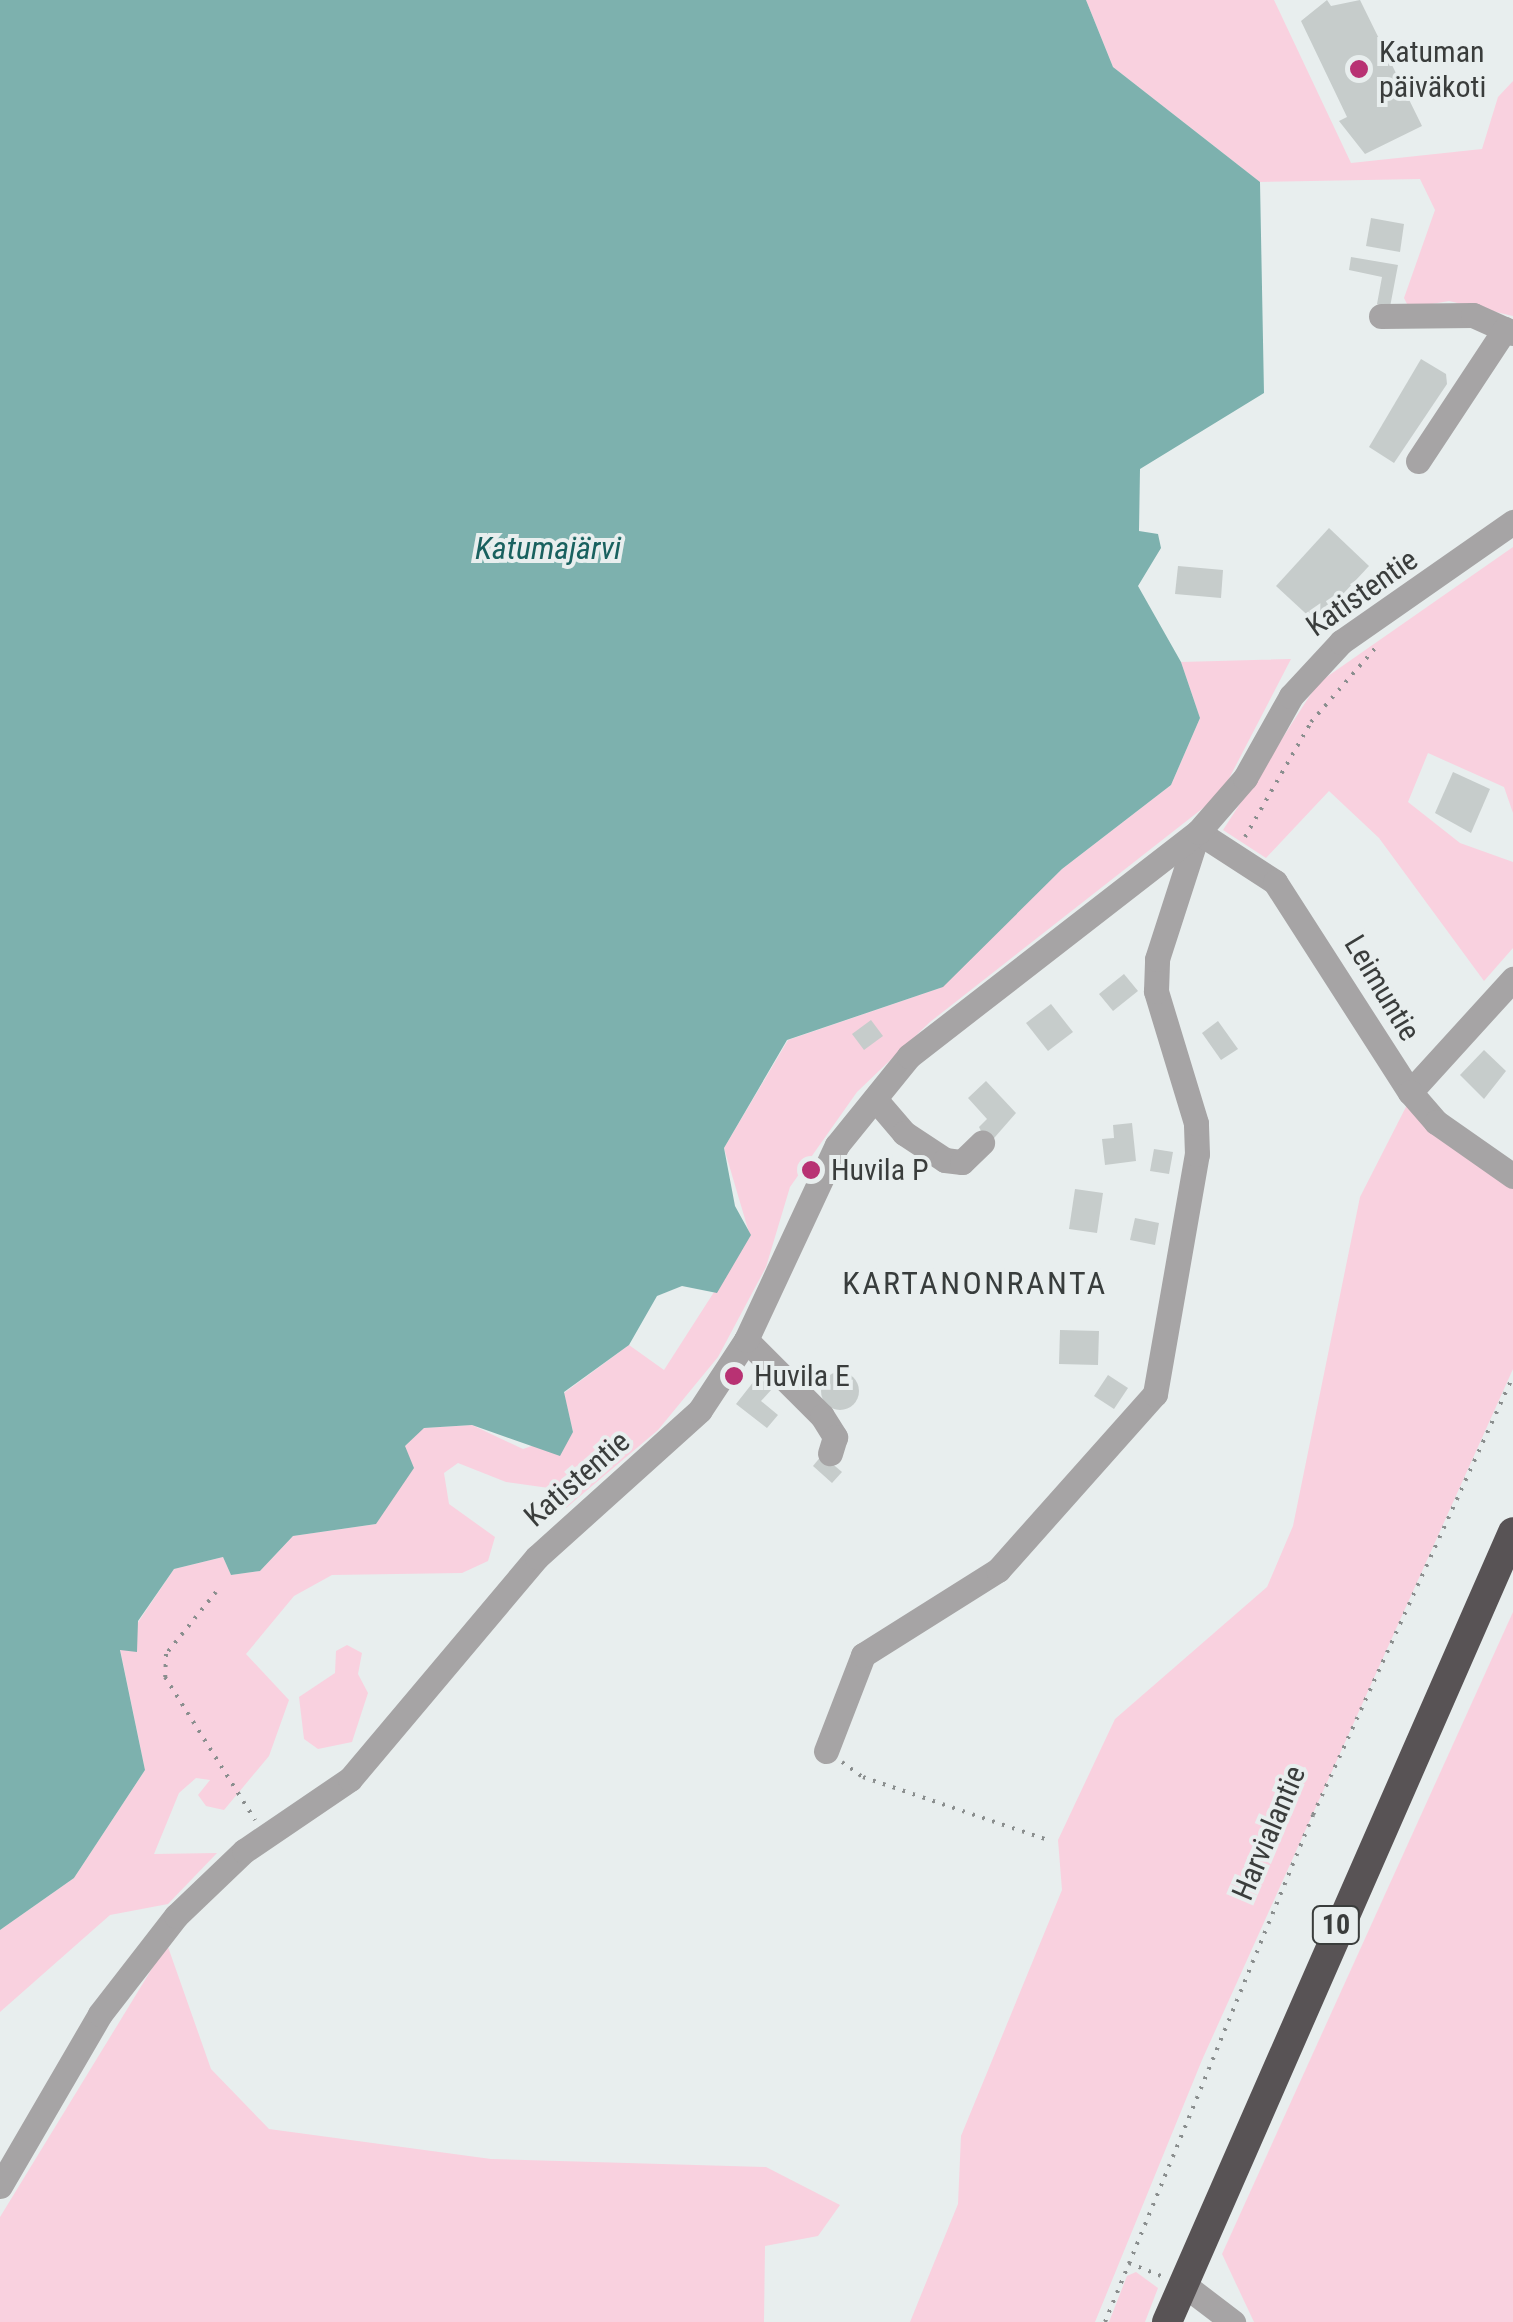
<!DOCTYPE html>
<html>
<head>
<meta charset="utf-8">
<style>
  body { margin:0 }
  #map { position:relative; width:1513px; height:2322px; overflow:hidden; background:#e8eeee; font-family:"Roboto Condensed",sans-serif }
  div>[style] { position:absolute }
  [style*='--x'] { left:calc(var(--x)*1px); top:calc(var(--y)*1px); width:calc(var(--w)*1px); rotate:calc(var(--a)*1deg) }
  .green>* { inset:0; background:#f9d1df }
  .water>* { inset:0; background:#7db1ae }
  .building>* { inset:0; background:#c6cccb }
  .round { border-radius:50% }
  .path>* { height:4px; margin-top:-2px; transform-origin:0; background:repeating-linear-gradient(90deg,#8a8e8e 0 2.5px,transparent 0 10.5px) }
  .minor>* { height:25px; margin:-12.5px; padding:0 12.5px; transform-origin:12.5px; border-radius:12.5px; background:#a6a4a5 }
  .highway>* { height:30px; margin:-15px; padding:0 15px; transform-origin:15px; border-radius:15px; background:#585355 }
  .dots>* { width:28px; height:28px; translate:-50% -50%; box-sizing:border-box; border:5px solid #e8eeee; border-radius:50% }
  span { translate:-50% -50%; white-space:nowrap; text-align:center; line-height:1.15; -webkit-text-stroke:8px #e8eeee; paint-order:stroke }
  .shield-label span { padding:2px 8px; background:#e8eeee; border:2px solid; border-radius:8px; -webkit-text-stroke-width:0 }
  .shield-label { font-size:28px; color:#3a3d3c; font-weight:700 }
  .poi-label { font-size:30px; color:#3a3d3c }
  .left { translate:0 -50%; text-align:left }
  .street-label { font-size:30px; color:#3a3d3c }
  .water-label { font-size:32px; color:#19615f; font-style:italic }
  .neighbourhood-label { font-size:32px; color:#383d3c; letter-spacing:2.5px }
</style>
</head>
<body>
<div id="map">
  <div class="green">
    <i style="clip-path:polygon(1086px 0,1274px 0,1351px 163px,1482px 149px,1498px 97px,1513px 81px,1513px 316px,1449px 301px,1409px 308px,1404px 298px,1435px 210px,1420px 179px,1260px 182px,1113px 67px)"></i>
    <i style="clip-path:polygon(1513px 547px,1513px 813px,1504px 787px,1428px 753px,1408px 802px,1460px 843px,1513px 862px,1513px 948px,1484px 981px,1379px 838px,1329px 791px,1266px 858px,1223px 830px,1318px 683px)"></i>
    <i style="clip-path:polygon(1291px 659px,1221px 794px,930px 1022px,857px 1092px,790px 1187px,766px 1267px,718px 1357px,658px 1430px,566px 1508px,563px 1490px,506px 1482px,458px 1463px,444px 1473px,449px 1504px,495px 1537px,488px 1561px,462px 1573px,332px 1575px,294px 1596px,246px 1654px,289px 1700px,269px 1756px,224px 1810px,206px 1806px,198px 1795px,210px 1780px,196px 1778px,179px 1793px,154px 1854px,217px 1853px,168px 1904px,110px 1915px,0 2012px,0 1930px,74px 1878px,145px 1770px,120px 1649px,174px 1569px,223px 1557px,231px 1575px,260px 1571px,293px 1536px,376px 1524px,405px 1446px,423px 1428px,472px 1425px,523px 1449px,573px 1432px,564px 1393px,629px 1345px,664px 1370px,750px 1236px,724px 1148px,788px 1040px,940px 988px,1062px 869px,1171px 785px,1200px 718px,1181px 662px)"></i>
    <i style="clip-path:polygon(1410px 1099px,1513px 1181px,1513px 1369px,1202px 2060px,1095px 2322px,910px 2322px,958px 2204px,961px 2136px,1062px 1890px,1058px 1840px,1115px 1719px,1267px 1587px,1293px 1526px,1360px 1197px)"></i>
    <i style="clip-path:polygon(1513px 1612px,1513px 2322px,1254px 2322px,1222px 2254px)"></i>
    <i style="clip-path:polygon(347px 1645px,362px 1653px,358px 1674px,368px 1693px,352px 1742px,318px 1749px,304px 1739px,299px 1697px,335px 1673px,336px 1651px)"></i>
    <i style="clip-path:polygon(167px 1944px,211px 2069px,269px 2129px,491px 2159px,766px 2167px,840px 2205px,818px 2236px,765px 2246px,764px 2322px,0 2322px,0 2217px)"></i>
    <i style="clip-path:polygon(1136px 2272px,1158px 2288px,1145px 2322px,1109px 2322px,1127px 2276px)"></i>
  </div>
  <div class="water">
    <i style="clip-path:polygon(0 0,1086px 0,1113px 67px,1260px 182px,1264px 393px,1140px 469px,1139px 531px,1158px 534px,1161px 548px,1138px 586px,1181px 662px,1200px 718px,1171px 785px,1062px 869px,943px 987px,787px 1040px,724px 1148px,735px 1206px,751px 1235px,717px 1293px,682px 1286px,657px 1296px,629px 1345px,564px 1392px,573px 1432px,560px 1456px,472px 1425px,424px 1428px,405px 1446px,414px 1468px,376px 1524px,293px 1536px,260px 1571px,231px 1575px,223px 1557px,174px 1569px,138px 1621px,137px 1652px,120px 1650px,145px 1770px,74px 1878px,0 1930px)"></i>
  </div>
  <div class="building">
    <i style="clip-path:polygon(1327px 0,1331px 6px,1360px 0,1422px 126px,1365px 154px,1339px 121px,1347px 117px,1301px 21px)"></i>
    <i style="clip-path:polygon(1371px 218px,1404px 224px,1400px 252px,1366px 246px)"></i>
    <i style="clip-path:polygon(1351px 257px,1398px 265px,1390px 307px,1377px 304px,1382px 277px,1349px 270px)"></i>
    <i style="clip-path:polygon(1421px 359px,1446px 374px,1447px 384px,1394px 463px,1369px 447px)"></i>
    <i style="clip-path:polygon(1329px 528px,1369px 566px,1316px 623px,1276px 586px)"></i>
    <i style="clip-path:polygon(1178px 566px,1223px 570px,1221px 598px,1175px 594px)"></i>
    <i style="clip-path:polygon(1453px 772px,1490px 789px,1471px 833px,1435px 813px)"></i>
    <i style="clip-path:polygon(1124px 974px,1138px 991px,1113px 1011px,1099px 994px)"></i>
    <i style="clip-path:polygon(1051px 1004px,1073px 1032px,1048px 1051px,1026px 1023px)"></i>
    <i style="clip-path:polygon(871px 1020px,883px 1036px,864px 1050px,852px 1034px)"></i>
    <i style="clip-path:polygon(1218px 1021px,1238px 1049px,1221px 1060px,1202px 1033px)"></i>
    <i style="clip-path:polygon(1484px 1050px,1506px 1071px,1484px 1099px,1460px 1075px)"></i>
    <i style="clip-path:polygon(986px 1081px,1016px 1113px,988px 1145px,979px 1127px,987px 1119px,968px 1098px)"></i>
    <i style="clip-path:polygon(1132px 1123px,1136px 1161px,1105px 1165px,1102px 1139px,1114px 1138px,1113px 1125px)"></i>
    <i style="clip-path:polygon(1154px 1149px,1173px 1152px,1169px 1174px,1150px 1171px)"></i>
    <i style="clip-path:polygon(1075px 1189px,1103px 1193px,1097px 1233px,1069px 1229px)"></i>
    <i style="clip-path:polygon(1135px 1218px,1159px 1223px,1155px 1245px,1130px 1240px)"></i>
    <i style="clip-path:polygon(1060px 1330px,1099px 1331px,1098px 1365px,1059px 1364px)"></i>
    <i class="round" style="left:821px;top:1372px;width:38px;height:38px"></i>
    <i style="clip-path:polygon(1108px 1375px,1128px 1388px,1114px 1409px,1094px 1396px)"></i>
    <i style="clip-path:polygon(758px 1376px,772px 1389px,761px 1401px,778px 1415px,767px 1428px,736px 1404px)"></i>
    <i style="clip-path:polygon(822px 1455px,842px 1472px,832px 1483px,813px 1466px)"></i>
  </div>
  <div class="path">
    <i style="--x:1245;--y:837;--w:133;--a:-60.1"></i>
    <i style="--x:1311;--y:722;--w:102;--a:-49"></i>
    <i style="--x:216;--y:1592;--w:80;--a:128.9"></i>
    <i style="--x:166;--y:1654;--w:23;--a:92"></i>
    <i style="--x:165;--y:1677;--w:169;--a:57.8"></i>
    <i style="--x:842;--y:1762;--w:26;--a:36"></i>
    <i style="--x:863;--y:1777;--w:192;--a:18.8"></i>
    <i style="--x:1129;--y:2263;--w:35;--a:22"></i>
    <i style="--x:1105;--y:2322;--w:548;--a:-67.69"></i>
    <i style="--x:1313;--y:1815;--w:482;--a:-65.5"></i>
  </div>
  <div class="minor">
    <i style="--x:1381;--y:316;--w:92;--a:-0.6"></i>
    <i style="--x:1473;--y:315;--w:44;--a:24.2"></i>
    <i style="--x:1418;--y:461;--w:158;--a:-56.6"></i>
    <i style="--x:1410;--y:1092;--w:153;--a:-47.7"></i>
    <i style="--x:875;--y:1099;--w:45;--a:49.5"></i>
    <i style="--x:904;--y:1133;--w:49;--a:33.4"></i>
    <i style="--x:945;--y:1160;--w:17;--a:7"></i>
    <i style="--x:962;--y:1162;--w:28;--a:-44"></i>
    <i style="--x:746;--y:1340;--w:107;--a:45"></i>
    <i style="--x:822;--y:1416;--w:25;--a:58"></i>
    <i style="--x:835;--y:1437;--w:17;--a:107"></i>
    <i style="--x:826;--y:1751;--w:103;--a:-68.9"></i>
    <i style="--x:863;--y:1655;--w:160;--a:-32.2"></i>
    <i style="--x:998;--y:1570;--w:236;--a:-48.3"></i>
    <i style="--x:1155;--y:1394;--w:244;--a:-80.1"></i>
    <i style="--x:1197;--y:1154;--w:31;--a:-92"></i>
    <i style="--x:1196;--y:1123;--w:138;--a:-106.9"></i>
    <i style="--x:1156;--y:991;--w:32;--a:-88"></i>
    <i style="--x:1157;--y:959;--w:133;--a:-72.1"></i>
    <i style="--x:1198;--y:832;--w:92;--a:33"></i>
    <i style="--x:1275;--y:882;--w:250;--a:57.3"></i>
    <i style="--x:1410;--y:1092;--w:40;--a:49"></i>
    <i style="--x:1436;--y:1122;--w:94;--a:35"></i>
    <i style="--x:0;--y:2186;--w:199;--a:-59.8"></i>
    <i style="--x:100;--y:2014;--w:124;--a:-52.2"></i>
    <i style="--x:176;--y:1916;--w:94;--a:-43.7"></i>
    <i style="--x:244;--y:1851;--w:128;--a:-34.2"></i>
    <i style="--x:350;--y:1779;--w:290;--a:-49.9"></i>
    <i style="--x:537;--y:1557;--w:219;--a:-42"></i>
    <i style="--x:700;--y:1410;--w:84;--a:-56.7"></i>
    <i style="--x:746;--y:1340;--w:215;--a:-65"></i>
    <i style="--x:837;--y:1145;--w:114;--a:-51"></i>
    <i style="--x:909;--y:1056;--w:366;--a:-37.8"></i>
    <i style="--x:1198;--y:832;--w:72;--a:-49"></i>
    <i style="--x:1245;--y:778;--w:94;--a:-60.7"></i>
    <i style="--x:1291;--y:696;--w:74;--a:-47.2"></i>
    <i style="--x:1341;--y:642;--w:210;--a:-34.9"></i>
    <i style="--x:1183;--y:2284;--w:63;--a:37.2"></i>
  </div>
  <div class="highway">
    <i style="--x:1167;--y:2322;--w:862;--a:-66.35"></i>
  </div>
  <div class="dots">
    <i style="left:1359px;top:69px;background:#b83273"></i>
    <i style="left:811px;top:1170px;background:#b83273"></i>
    <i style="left:734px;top:1376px;background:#b83273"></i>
  </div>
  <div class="shield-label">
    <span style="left:1336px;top:1925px">10</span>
  </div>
  <div class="poi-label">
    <span class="left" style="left:1379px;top:69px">Katuman<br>päiväkoti</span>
    <span class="left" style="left:831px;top:1170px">Huvila P</span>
    <span class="left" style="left:754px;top:1376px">Huvila E</span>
  </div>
  <div class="street-label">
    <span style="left:1362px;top:593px;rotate:-35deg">Katistentie</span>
    <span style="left:1382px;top:988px;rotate:59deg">Leimuntie</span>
    <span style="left:577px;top:1479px;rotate:-41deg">Katistentie</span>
    <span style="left:1269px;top:1833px;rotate:-67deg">Harvialantie</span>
  </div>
  <div class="water-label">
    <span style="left:548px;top:548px">Katumajärvi</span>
  </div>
  <div class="neighbourhood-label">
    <span style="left:975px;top:1283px">KARTANONRANTA</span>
  </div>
</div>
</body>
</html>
